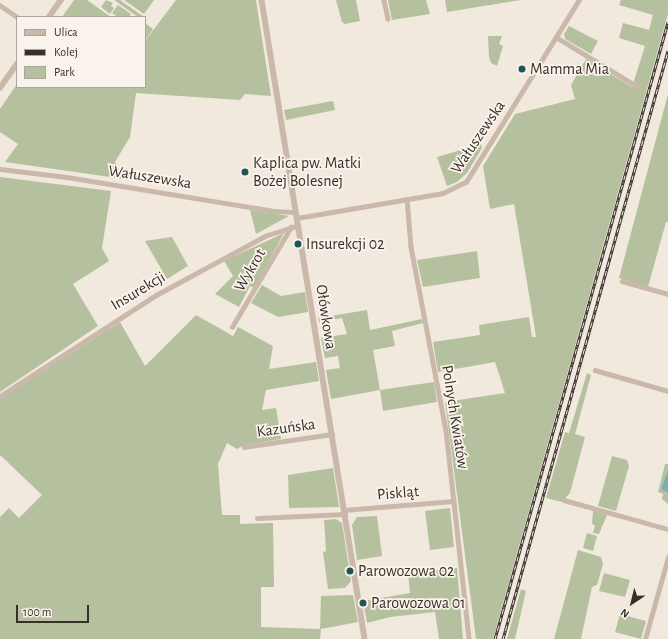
<!DOCTYPE html>
<html>
<head>
<meta charset="utf-8">
<style>
  body { margin:0 }
  #map { position:relative; width:668px; height:639px; overflow:hidden; background:#f2e9de; font-family:"Alegreya Sans",sans-serif }
  div>[style] { position:absolute }
  [style*='--x'] { left:calc(var(--x)*1px); top:calc(var(--y)*1px); width:calc(var(--w)*1px); rotate:calc(var(--a)*1deg) }
  .green>* { inset:0; background:#b5c19e }
  .water>* { inset:0; background:#7eacaf }
  .minor>* { height:4.5px; margin:-2.25px; padding:0 2.25px; transform-origin:2.25px; border-radius:2.25px; background:#cab9aa }
  .tertiary>* { height:5.5px; margin:-2.75px; padding:0 2.75px; transform-origin:2.75px; border-radius:2.75px; background:#cab9aa }
  .rail>* { height:3px; margin-top:-1.5px; transform-origin:0; background:repeating-linear-gradient(90deg,#faf3eb 0 4.5px,#382e2a 0 9px); box-sizing:border-box; border-block:1px solid #382e2a }
  .dots>* { width:11px; height:11px; translate:-50% -50%; box-sizing:border-box; border:2px solid #faf3eb; border-radius:50% }
  span { translate:-50% -50%; white-space:nowrap; text-align:center; line-height:1.15; -webkit-text-stroke:3.5px #faf3eb; paint-order:stroke }
  .poi-label { font-size:16px; color:#382e2a }
  .left { translate:0 -50%; text-align:left }
  .street-label { font-size:16px; color:#382e2a }
  .legend { position:absolute; left:16px; top:16px; width:130px; height:72px; box-sizing:border-box; background:#faf3eb; border:1px solid #aca49e; margin:0; padding:5px 7px; list-style:none; font-size:12px; color:#382e2a }
  .legend li { display:flex; align-items:center; gap:8px; height:20px }
  .legend b { width:20px; border:1px solid #aca49e }
  .north { position:absolute; left:612px; top:583px; width:40px; height:40px; -webkit-text-stroke:3px #faf3eb; paint-order:stroke; rotate:215deg; font-size:11px; font-weight:700; line-height:16px; text-align:center; color:#382e2a }
  .north::after { content:''; display:block; margin:auto; width:14px; height:18px; background:#382e2a; clip-path:polygon(50% 0,100% 100%,50% 72%,0 100%) }
  .scale { position:absolute; left:16px; top:605px; width:73px; height:18px; box-sizing:border-box; border:2px solid #382e2a; border-top:0; padding-left:5px; font-size:12px; line-height:14px; white-space:nowrap; color:#382e2a; -webkit-text-stroke:3px #faf3eb; paint-order:stroke }
</style>
</head>
<body>
<div id="map">
  <div class="green">
    <i style="clip-path:polygon(74px 0,87px 0,111px 17px,62px 17px)"></i>
    <i style="clip-path:polygon(106px 0,113px 3px,111px 6px,114px 8px,110px 14px,101px 7px)"></i>
    <i style="clip-path:polygon(114px 0,120px 0,144px 17px,138px 17px)"></i>
    <i style="clip-path:polygon(124px 0,154px 0,144px 14px)"></i>
    <i style="clip-path:polygon(176px 0,256px 0,271px 96px,245px 94px,240px 100px,136px 93px,130px 137px,115px 162px,124px 179px,5px 162px,18px 144px,0 132px,0 109px,17px 84px,17px 87px,145px 87px,145px 41px)"></i>
    <i style="clip-path:polygon(336px 0,356px 0,360px 21px,345px 24px,342px 22px)"></i>
    <i style="clip-path:polygon(388px 0,426px 0,430px 14px,392px 20px)"></i>
    <i style="clip-path:polygon(445px 0,521px 0,447px 12px)"></i>
    <i style="clip-path:polygon(621px 0,668px 0,668px 14px,493px 639px,476px 639px,445px 402px,505px 393px,495px 362px,438px 372px,433px 342px,480px 335px,479px 325px,529px 317px,532px 337px,536px 337px,514px 204px,490px 209px,483px 166px,515px 114px,575px 99px,571px 85px,586px 59px,632px 87px,645px 46px,619px 38px,623px 23px,649px 30px,653px 15px,619px 5px)"></i>
    <i style="clip-path:polygon(118px 5px,131px 14px,129px 17px,118px 17px,112px 13px)"></i>
    <i style="clip-path:polygon(145px 23px,153px 29px,146px 39px,145px 38px)"></i>
    <i style="clip-path:polygon(569px 26px,598px 41px,591px 54px,565px 39px,564px 34px)"></i>
    <i style="clip-path:polygon(488px 36px,502px 36px,499px 44px,503px 46px,497px 66px,491px 63px,489px 57px)"></i>
    <i style="clip-path:polygon(668px 94px,668px 222px,666px 222px,648px 287px,619px 278px)"></i>
    <i style="clip-path:polygon(333px 101px,335px 110px,286px 120px,284px 110px)"></i>
    <i style="clip-path:polygon(481px 144px,482px 148px,467px 173px,457px 182px,447px 186px,437px 157px)"></i>
    <i style="clip-path:polygon(0 177px,111px 191px,102px 248px,109px 261px,73px 284px,98px 326px,0 392px)"></i>
    <i style="clip-path:polygon(250px 210px,289px 216px,256px 234px)"></i>
    <i style="clip-path:polygon(284px 233px,254px 288px,250px 286px,239px 307px,215px 294px,233px 276px,224px 261px)"></i>
    <i style="clip-path:polygon(172px 237px,188px 266px,167px 279px,145px 241px)"></i>
    <i style="clip-path:polygon(477px 251px,480px 278px,423px 287px,417px 260px)"></i>
    <i style="clip-path:polygon(262px 285px,281px 296px,305px 292px,308px 312px,278px 317px,251px 303px)"></i>
    <i style="clip-path:polygon(367px 310px,370px 330px,422px 319px,423px 323px,392px 331px,395px 346px,373px 350px,380px 390px,434px 382px,437px 402px,383px 411px,380px 390px,331px 399px,326px 370px,340px 368px,338px 356px,325px 358px,321px 338px,347px 334px,342px 318px,319px 322px,318px 318px)"></i>
    <i style="clip-path:polygon(196px 315px,233px 336px,238px 327px,273px 346px,269px 369px,316px 362px,319px 381px,266px 390px,262px 410px,276px 408px,281px 439px,245px 445px,237px 449px,227px 443px,218px 464px,222px 515px,240px 515px,240px 524px,273px 523px,274px 587px,261px 587px,261px 627px,320px 629px,321px 596px,353px 595px,358px 622px,321px 629px,320px 639px,0 639px,0 517px,9px 508px,19px 518px,42px 495px,0 455px,0 399px,120px 322px,145px 366px)"></i>
    <i style="clip-path:polygon(587px 373px,591px 375px,575px 434px,585px 437px,570px 493px,562px 502px,546px 498px,565px 432px,569px 433px)"></i>
    <i style="clip-path:polygon(612px 456px,627px 460px,629px 466px,616px 511px,598px 506px)"></i>
    <i style="clip-path:polygon(665px 464px,668px 464px,668px 469px,662px 486px,662px 490px,668px 493px,668px 504px,662px 499px,663px 494px,658px 492px)"></i>
    <i style="clip-path:polygon(333px 468px,339px 507px,289px 508px,288px 475px)"></i>
    <i style="clip-path:polygon(450px 508px,454px 547px,430px 550px,425px 511px)"></i>
    <i style="clip-path:polygon(593px 511px,607px 515px,599px 534px,593px 533px,595px 525px,592px 524px)"></i>
    <i style="clip-path:polygon(377px 516px,382px 556px,357px 560px,352px 525px,357px 517px)"></i>
    <i style="clip-path:polygon(336px 519px,342px 523px,351px 581px,345px 588px,328px 589px,323px 552px,326px 551px,324px 520px)"></i>
    <i style="clip-path:polygon(587px 533px,597px 536px,593px 551px,583px 548px)"></i>
    <i style="clip-path:polygon(578px 550px,601px 557px,603px 564px,597px 585px,592px 587px,581px 639px,554px 639px)"></i>
    <i style="clip-path:polygon(457px 568px,463px 639px,439px 639px,435px 612px,390px 617px,367px 623px,363px 601px,410px 593px,408px 573px)"></i>
    <i style="clip-path:polygon(604px 573px,630px 580px,625px 597px,599px 591px)"></i>
    <i style="clip-path:polygon(521px 589px,526px 591px,515px 639px,507px 639px)"></i>
    <i style="clip-path:polygon(620px 614px,646px 621px,641px 639px,615px 632px)"></i>
  </div>
  <div class="water">
    <i style="clip-path:polygon(668px 469px,668px 493px,662px 490px,662px 486px)"></i>
  </div>
  <div class="minor">
    <i style="--x:384;--y:0;--w:19;--a:78"></i>
    <i style="--x:0;--y:5;--w:21;--a:35"></i>
    <i style="--x:556;--y:37;--w:96;--a:31.4"></i>
    <i style="--x:0;--y:169;--w:67;--a:6.8"></i>
    <i style="--x:67;--y:177;--w:211;--a:9.3"></i>
    <i style="--x:275;--y:211;--w:21;--a:3"></i>
    <i style="--x:407;--y:199;--w:48;--a:85.2"></i>
    <i style="--x:411;--y:247;--w:186;--a:79.2"></i>
    <i style="--x:446;--y:430;--w:210;--a:83.7"></i>
    <i style="--x:297;--y:218;--w:148;--a:-9.7"></i>
    <i style="--x:443;--y:193;--w:25;--a:-26"></i>
    <i style="--x:466;--y:182;--w:214;--a:-58.2"></i>
    <i style="--x:622;--y:281;--w:48;--a:15.8"></i>
    <i style="--x:232;--y:327;--w:116;--a:-59.5"></i>
    <i style="--x:595;--y:370;--w:76;--a:16"></i>
    <i style="--x:0;--y:396;--w:186;--a:-32.9"></i>
    <i style="--x:156;--y:295;--w:124;--a:-28.4"></i>
    <i style="--x:265;--y:236;--w:35;--a:-18"></i>
    <i style="--x:244;--y:447;--w:89;--a:-8.4"></i>
    <i style="--x:564;--y:500;--w:108;--a:15.6"></i>
    <i style="--x:344;--y:510;--w:110;--a:-4.7"></i>
    <i style="--x:257;--y:518;--w:88;--a:-2.6"></i>
    <i style="--x:645;--y:639;--w:85;--a:-74.3"></i>
  </div>
  <div class="tertiary">
    <i style="--x:262;--y:0;--w:647;--a:80.84"></i>
    <i style="--x:49;--y:17;--w:21;--a:-55"></i>
    <i style="--x:0;--y:88;--w:29;--a:-55"></i>
  </div>
  <div class="rail">
    <i style="--x:495;--y:639;--w:641;--a:-74.34"></i>
    <i style="--x:503;--y:639;--w:611;--a:-74.33"></i>
  </div>
  <div class="dots">
    <i style="left:522px;top:69px;background:#205459"></i>
    <i style="left:245px;top:172px;background:#205459"></i>
    <i style="left:298px;top:244px;background:#205459"></i>
    <i style="left:350px;top:571px;background:#205459"></i>
    <i style="left:363px;top:603px;background:#205459"></i>
  </div>
  <div class="poi-label">
    <span class="left" style="left:530px;top:69px">Mamma Mia</span>
    <span class="left" style="left:253px;top:172px">Kaplica pw. Matki<br>Bożej Bolesnej</span>
    <span class="left" style="left:306px;top:244px">Insurekcji 02</span>
    <span class="left" style="left:358px;top:571px">Parowozowa 02</span>
    <span class="left" style="left:371px;top:603px">Parowozowa 01</span>
  </div>
  <div class="street-label">
    <span style="left:478px;top:137px;rotate:-56deg">Wałuszewska</span>
    <span style="left:150px;top:177px;rotate:9deg">Wałuszewska</span>
    <span style="left:250px;top:270px;rotate:-60deg">Wykrot</span>
    <span style="left:138px;top:291px;rotate:-31deg">Insurekcji</span>
    <span style="left:326px;top:317px;rotate:81deg">Ołówkowa</span>
    <span style="left:455px;top:417px;rotate:81deg">Polnych Kwiatów</span>
    <span style="left:286px;top:428px;rotate:-8deg">Kazuńska</span>
    <span style="left:398px;top:493px;rotate:-5deg">Piskląt</span>
  </div>
  <ul class="legend">
  <li><b style="height:5px;background:#cab9aa"></b>Ulica</li>
  <li><b style="height:5px;background:#382e2a"></b>Kolej</li>
  <li><b style="height:11px;background:#b5c19e"></b>Park</li>
  </ul>
  <div class="north">N</div>
  <div class="scale">100 m</div>
</div>
</body>
</html>
